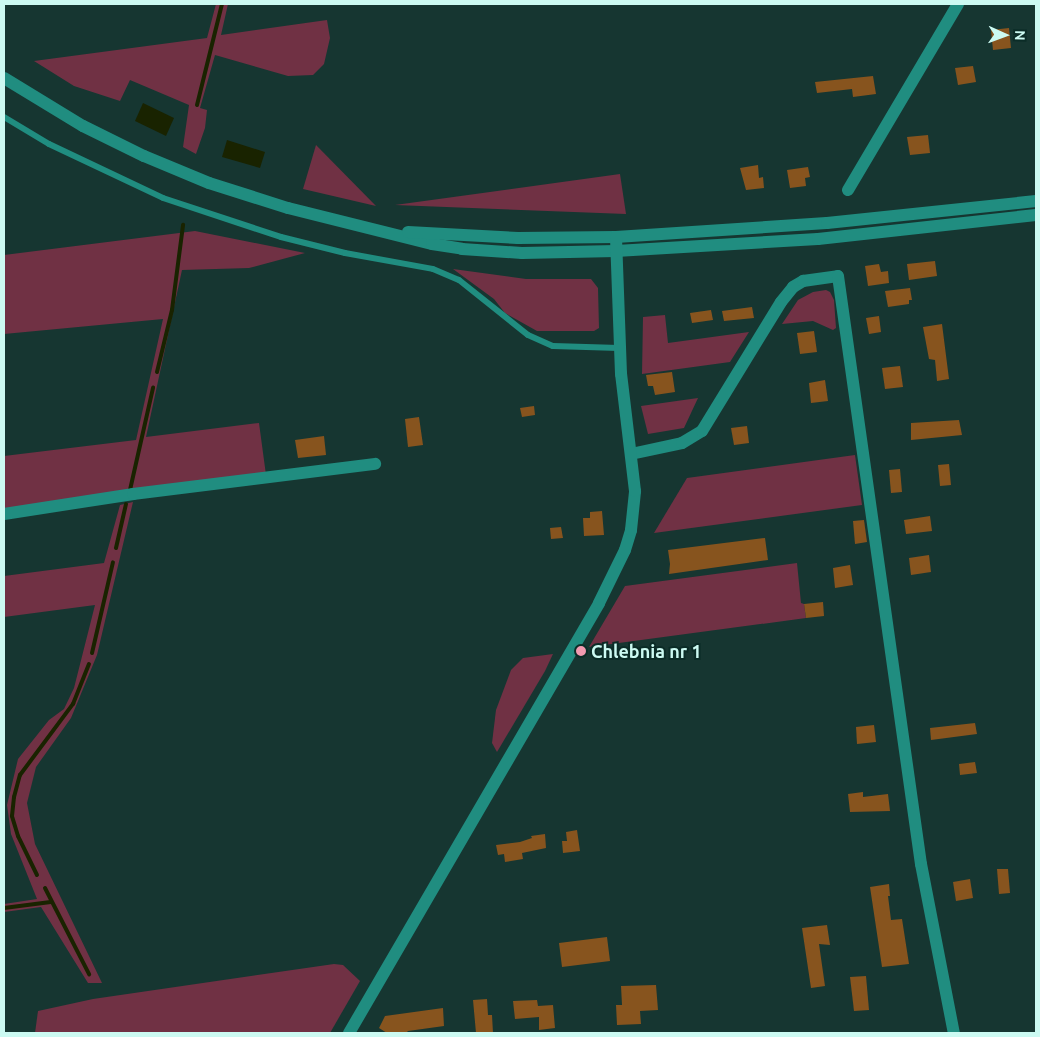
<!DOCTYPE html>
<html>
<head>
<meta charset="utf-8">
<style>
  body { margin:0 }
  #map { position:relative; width:1040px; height:1037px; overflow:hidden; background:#163631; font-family:Ubuntu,sans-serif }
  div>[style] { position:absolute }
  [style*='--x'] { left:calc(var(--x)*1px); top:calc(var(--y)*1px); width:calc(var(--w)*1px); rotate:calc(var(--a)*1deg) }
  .green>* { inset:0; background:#703144 }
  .water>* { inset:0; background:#192300 }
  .stream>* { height:4px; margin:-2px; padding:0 2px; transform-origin:2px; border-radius:2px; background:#192300 }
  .building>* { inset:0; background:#87541e }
  .lane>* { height:6px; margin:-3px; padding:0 3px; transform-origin:3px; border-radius:3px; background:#208d80 }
  .street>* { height:12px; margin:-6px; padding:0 6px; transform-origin:6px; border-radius:6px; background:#208d80 }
  .secondary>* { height:12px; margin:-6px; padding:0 6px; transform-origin:6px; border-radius:6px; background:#208d80 }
  .dots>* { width:14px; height:14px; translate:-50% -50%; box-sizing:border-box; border:2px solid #0b2c27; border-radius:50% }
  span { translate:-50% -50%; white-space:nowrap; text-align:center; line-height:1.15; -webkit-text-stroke:4px #0b2c27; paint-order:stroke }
  .poi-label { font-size:18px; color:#ccfaf2; font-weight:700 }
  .left { translate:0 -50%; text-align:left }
  .frame { position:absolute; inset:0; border:5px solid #ccfaf2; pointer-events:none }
  .north { position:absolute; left:980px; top:10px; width:50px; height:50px; -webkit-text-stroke:4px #0b2c27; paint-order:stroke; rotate:92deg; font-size:14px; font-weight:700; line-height:20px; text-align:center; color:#ccfaf2 }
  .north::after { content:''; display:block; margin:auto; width:18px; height:22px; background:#ccfaf2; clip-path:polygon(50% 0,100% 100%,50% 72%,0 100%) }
</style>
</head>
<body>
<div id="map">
  <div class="green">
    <i style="clip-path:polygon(216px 4px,228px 4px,221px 35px,327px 20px,330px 38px,324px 64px,313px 75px,288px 76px,215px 55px,200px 108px,207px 110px,205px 128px,196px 154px,183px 147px,189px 105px,130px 80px,120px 101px,74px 86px,34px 61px,207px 38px)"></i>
    <i style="clip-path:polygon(316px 145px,376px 206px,303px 189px)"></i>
    <i style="clip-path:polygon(620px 174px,626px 214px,395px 205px)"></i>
    <i style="clip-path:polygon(195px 231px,305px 253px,249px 268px,182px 270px,146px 437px,259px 423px,266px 475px,4px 510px,4px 456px,136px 440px,163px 319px,4px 334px,4px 255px)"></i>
    <i style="clip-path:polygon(453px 269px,526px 279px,591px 279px,598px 288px,599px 328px,594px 331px,537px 331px,505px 313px,494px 299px)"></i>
    <i style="clip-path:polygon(826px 290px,830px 292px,834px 300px,836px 328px,833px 330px,813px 321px,782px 324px,798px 300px,813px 292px)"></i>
    <i style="clip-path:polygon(665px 315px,668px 343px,749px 332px,730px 362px,642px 374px,643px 317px)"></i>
    <i style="clip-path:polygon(698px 398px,684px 428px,648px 434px,641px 406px)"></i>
    <i style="clip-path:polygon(855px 455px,862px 505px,654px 533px,687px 478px)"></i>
    <i style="clip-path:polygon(133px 502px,97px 655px,71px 718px,36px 767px,27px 803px,35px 844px,102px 983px,88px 983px,41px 907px,4px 912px,4px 904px,37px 899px,11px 834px,7px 805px,18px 759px,49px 720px,64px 709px,74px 688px,95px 605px,4px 617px,4px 576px,104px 563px,120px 505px)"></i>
    <i style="clip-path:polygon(797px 563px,801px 603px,804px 604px,806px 618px,589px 647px,625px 586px)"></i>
    <i style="clip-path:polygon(553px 654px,545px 671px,497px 752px,492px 743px,496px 710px,511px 670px,523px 658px)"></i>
    <i style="clip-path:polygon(334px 964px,343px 965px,360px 981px,330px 1033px,35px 1033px,38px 1011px,93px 999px)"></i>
  </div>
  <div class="water">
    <i style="clip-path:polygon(143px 103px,174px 118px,166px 136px,135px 121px)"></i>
    <i style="clip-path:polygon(227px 140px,265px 152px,260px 168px,222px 157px)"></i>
  </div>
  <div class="stream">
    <i style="--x:197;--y:105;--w:104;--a:-76.1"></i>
    <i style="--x:157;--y:372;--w:64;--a:-76.4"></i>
    <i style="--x:172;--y:310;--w:86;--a:-82.6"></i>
    <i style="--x:130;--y:490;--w:105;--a:-77.3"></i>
    <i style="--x:116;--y:548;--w:45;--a:-77.2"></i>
    <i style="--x:92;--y:653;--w:93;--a:-77"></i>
    <i style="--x:37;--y:875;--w:43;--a:-116"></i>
    <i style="--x:18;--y:836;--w:21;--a:-107"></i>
    <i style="--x:12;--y:816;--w:19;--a:-84"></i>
    <i style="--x:14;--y:797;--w:23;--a:-75"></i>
    <i style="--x:20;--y:775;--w:89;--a:-53.3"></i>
    <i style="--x:73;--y:704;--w:43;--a:-68.2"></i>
    <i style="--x:45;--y:888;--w:97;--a:62.9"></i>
    <i style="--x:4;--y:908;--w:47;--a:-7.3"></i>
  </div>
  <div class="building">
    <i style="clip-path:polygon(1009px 28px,1011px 48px,993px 50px,991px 30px)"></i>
    <i style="clip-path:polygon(973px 66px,976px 82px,958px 85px,955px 68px)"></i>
    <i style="clip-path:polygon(873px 76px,876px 94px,853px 97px,852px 89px,817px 93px,815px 82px)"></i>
    <i style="clip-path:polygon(928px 135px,930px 153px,910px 155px,907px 137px)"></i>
    <i style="clip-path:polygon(758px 165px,759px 178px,763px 177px,764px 188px,746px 190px,740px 168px)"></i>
    <i style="clip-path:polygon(808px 167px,810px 177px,805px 178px,806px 186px,790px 188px,787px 170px)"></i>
    <i style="clip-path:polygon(935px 261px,937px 276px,909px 280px,907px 264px)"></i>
    <i style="clip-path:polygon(879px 264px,881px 272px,888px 271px,889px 283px,868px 286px,865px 266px)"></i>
    <i style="clip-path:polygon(910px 288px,912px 300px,909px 300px,909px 304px,888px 307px,885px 291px)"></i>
    <i style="clip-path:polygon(752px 307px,754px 318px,724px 321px,722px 311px)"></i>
    <i style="clip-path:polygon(711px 310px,713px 320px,692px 323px,690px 313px)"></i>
    <i style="clip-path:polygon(879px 316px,881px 332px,869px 334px,866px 318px)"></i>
    <i style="clip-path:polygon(942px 324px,949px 379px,937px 381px,935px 360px,929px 359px,923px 327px)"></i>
    <i style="clip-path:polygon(814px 331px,817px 352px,800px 354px,797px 333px)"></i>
    <i style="clip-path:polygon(900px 366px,903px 387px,885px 389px,882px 368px)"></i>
    <i style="clip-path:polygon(672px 372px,675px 392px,655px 395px,653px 386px,648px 386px,646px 375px)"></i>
    <i style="clip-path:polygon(825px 380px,828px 401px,811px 403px,809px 383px)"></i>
    <i style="clip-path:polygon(534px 406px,535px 415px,522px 417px,520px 408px)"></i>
    <i style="clip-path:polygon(419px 417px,423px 445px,408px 447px,405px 419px)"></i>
    <i style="clip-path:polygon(959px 420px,962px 435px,911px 440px,911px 423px)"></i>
    <i style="clip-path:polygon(747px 426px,749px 443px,734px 445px,731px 428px)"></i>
    <i style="clip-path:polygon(324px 436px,326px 455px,298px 458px,295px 440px)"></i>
    <i style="clip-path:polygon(949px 464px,951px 485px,940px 486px,938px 465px)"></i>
    <i style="clip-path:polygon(900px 469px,902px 492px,891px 493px,889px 470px)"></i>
    <i style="clip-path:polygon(602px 511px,604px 535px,584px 536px,583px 518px,590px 518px,590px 512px)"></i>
    <i style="clip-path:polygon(930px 516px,932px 531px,906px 534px,904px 520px)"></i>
    <i style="clip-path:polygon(864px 520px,867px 542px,855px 544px,853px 521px)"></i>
    <i style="clip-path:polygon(561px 527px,563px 538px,551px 539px,550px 528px)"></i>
    <i style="clip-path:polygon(765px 538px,768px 560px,669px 574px,670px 564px,668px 550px)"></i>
    <i style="clip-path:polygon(929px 555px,931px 572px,911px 575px,909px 558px)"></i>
    <i style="clip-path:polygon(850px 565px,853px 585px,835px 588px,833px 568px)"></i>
    <i style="clip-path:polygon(823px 602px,824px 616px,806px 618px,804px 604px)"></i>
    <i style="clip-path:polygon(975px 723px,977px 734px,931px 740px,930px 728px)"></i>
    <i style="clip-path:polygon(874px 725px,876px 742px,857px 744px,856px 727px)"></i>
    <i style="clip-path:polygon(975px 762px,977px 773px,960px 775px,959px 764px)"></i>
    <i style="clip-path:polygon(863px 792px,863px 797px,888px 794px,890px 811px,850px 812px,848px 794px)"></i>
    <i style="clip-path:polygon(577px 830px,580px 851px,563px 853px,562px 841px,567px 841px,566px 832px)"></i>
    <i style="clip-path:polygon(545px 834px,546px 848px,522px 853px,523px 859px,505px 862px,504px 854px,498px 855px,496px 845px,520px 842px,532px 838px,531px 836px)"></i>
    <i style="clip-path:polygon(997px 869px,1008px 869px,1010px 893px,999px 894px)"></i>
    <i style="clip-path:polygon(970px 879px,973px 898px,956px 901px,953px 882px)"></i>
    <i style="clip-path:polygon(889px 884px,890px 896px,888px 896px,891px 920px,902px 919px,909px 964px,882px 967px,870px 887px)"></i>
    <i style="clip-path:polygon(827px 925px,830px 945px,819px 944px,825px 986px,811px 988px,802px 928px)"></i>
    <i style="clip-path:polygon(607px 937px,610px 961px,562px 967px,559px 943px)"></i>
    <i style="clip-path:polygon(866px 976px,869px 1010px,854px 1011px,850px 977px)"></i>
    <i style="clip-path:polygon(656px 985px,658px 1010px,640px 1011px,641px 1024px,617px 1025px,616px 1005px,622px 1005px,621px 986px)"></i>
    <i style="clip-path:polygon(487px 999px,488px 1015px,492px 1015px,493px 1033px,476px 1033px,473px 1000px)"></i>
    <i style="clip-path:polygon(537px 1000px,538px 1006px,553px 1005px,555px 1028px,539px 1030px,539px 1017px,515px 1019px,513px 1001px)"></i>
    <i style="clip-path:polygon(443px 1008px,444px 1026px,408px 1031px,406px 1033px,387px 1033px,379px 1028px,385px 1016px)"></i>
  </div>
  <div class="lane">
    <i style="--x:4;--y:117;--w:52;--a:31"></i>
    <i style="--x:49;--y:144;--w:126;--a:25.3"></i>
    <i style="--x:163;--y:198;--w:124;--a:18.3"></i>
    <i style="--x:281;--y:237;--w:66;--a:14"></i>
    <i style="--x:345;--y:253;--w:89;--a:10.3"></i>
    <i style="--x:433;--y:269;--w:28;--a:23"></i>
    <i style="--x:459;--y:280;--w:88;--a:38.6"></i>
    <i style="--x:528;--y:335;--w:27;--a:24"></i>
    <i style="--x:553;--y:346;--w:66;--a:1.7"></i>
  </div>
  <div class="street">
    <i style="--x:848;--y:190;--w:216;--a:-59.4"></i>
    <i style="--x:631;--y:454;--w:52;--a:-12.2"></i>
    <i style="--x:682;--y:443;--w:23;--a:-31"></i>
    <i style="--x:702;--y:431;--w:151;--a:-58.5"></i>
    <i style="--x:781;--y:302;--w:19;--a:-51"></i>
    <i style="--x:793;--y:287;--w:12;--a:-31"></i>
    <i style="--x:803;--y:281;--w:35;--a:-8"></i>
    <i style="--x:838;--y:276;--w:594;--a:81.97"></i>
    <i style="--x:921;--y:864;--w:172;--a:79"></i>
    <i style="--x:4;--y:514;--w:131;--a:-8.8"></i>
    <i style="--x:133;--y:494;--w:244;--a:-7.1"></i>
  </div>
  <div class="secondary">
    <i style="--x:4;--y:78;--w:92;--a:31.3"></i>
    <i style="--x:83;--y:126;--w:68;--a:26.2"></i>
    <i style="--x:144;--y:156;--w:70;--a:22.6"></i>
    <i style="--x:209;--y:183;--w:83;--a:17.6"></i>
    <i style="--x:288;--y:208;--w:148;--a:14"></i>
    <i style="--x:432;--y:244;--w:30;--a:9"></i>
    <i style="--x:462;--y:249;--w:60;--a:3.8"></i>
    <i style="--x:522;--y:253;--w:94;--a:-1.2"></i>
    <i style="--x:616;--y:251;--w:202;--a:-3.4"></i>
    <i style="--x:818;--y:239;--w:219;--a:-6.3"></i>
    <i style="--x:408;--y:232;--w:110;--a:3.1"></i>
    <i style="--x:518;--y:238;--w:98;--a:-0.6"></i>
    <i style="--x:616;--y:237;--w:211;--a:-3.8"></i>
    <i style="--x:827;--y:223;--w:210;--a:-6"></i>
    <i style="--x:349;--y:1033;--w:497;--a:-59.8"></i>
    <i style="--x:599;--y:603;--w:59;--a:-63.9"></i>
    <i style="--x:625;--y:550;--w:21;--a:-73"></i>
    <i style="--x:631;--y:530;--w:39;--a:-84"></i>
    <i style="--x:635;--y:491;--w:118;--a:-96.8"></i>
    <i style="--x:621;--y:374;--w:137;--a:-92.1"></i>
  </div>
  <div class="dots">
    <i style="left:581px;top:651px;background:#f29ab0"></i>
  </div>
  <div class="poi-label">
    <span class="left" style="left:591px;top:651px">Chlebnia nr 1</span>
  </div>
  <div class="frame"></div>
  <div class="north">N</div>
</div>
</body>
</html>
